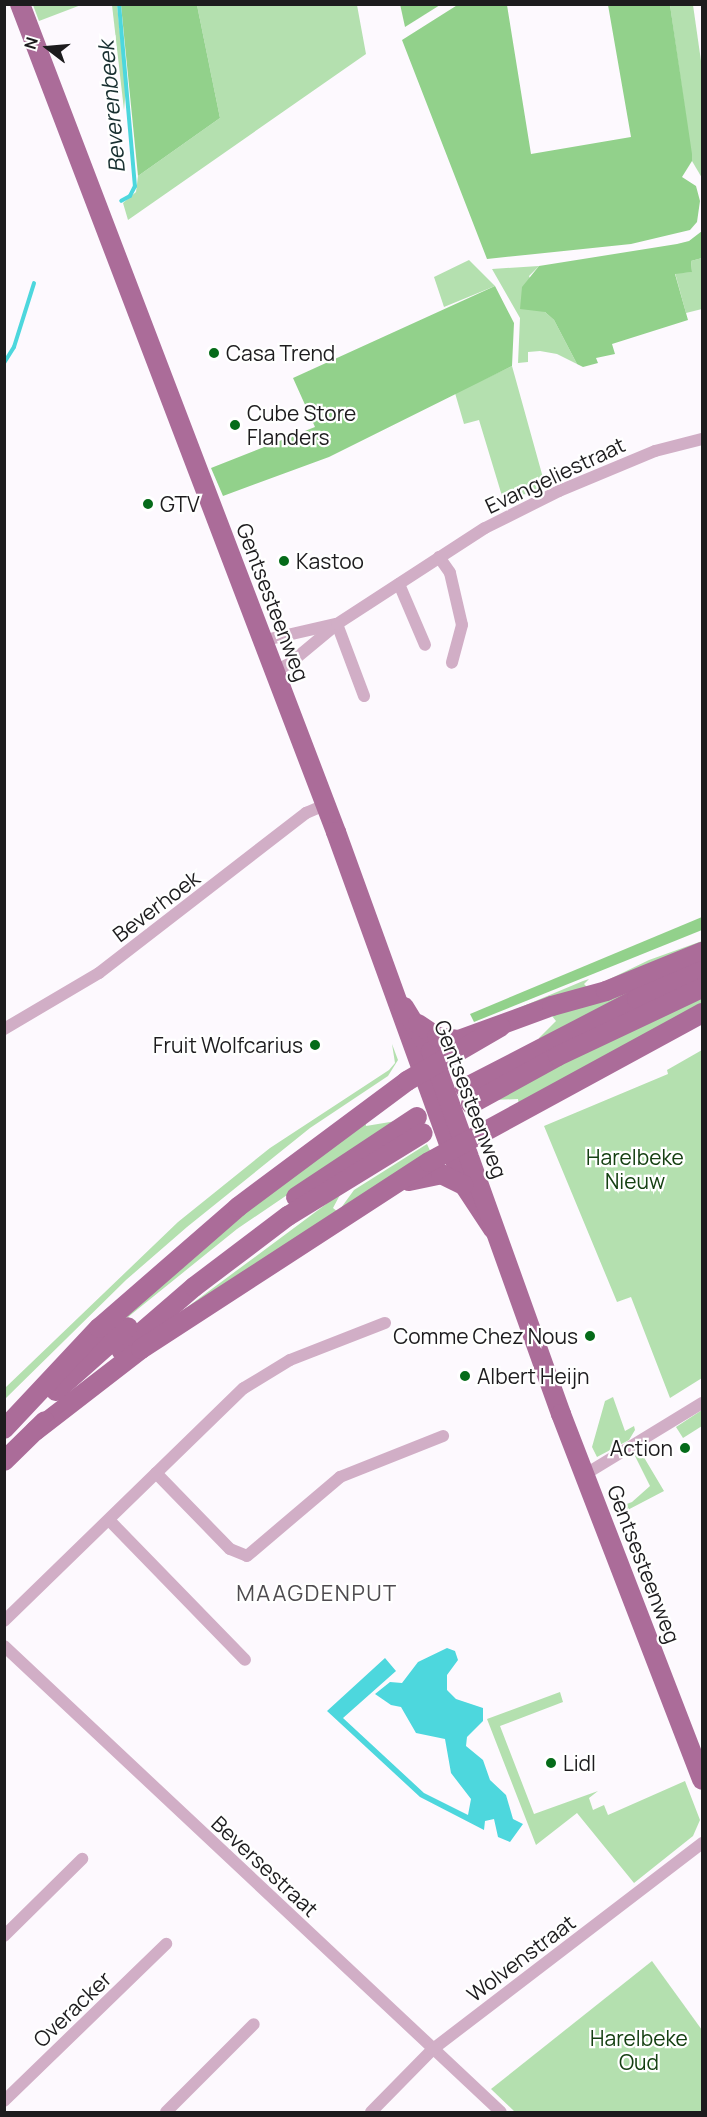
<!DOCTYPE html>
<html>
<head>
<meta charset="utf-8">
<style>
  body { margin:0 }
  #map { position:relative; width:707px; height:2117px; overflow:hidden; background:#fdf9fe; font-family:Manrope,sans-serif }
  div>[style] { position:absolute }
  [style*='--x'] { left:calc(var(--x)*1px); top:calc(var(--y)*1px); width:calc(var(--w)*1px); rotate:calc(var(--a)*1deg) }
  .green>* { inset:0; background:#b4e0af }
  .forest>* { inset:0; background:#92d18b }
  .water>* { inset:0; background:#4dd7dd }
  .stream>* { height:4px; margin:-2px; padding:0 2px; transform-origin:2px; border-radius:2px; background:#4dd7dd }
  .minor>* { height:12px; margin:-6px; padding:0 6px; transform-origin:6px; border-radius:6px; background:#d1aec6 }
  .primary>* { height:20px; margin:-10px; padding:0 10px; transform-origin:10px; border-radius:10px; background:#ab6c99 }
  .dots>* { width:16px; height:16px; translate:-50% -50%; box-sizing:border-box; border:3px solid #fff; border-radius:50% }
  span { translate:-50% -50%; white-space:nowrap; text-align:center; line-height:1.15; -webkit-text-stroke:4.5px #fff; paint-order:stroke }
  .poi-label { font-size:21px; color:#1d1c1e }
  .left { translate:0 -50%; text-align:left }
  .right { translate:-100% -50%; text-align:right }
  .street-label { font-size:21px; color:#1d1c1e }
  .park-label { font-size:21px; color:#154012 }
  .water-label { font-size:22px; color:#193031; font-style:italic }
  .neighbourhood-label { font-size:22px; color:#4e4b4f; letter-spacing:1.5px }
  .frame { position:absolute; inset:0; border:6px solid #1d1c1e; pointer-events:none }
  .north { position:absolute; left:18px; top:18px; width:60px; height:60px; -webkit-text-stroke:4px #fff; paint-order:stroke; rotate:286deg; font-size:16px; font-weight:700; line-height:24px; text-align:center; color:#1d1c1e }
  .north::after { content:''; display:block; margin:auto; width:21px; height:27px; background:#1d1c1e; clip-path:polygon(50% 0,100% 100%,50% 72%,0 100%) }
</style>
</head>
<body>
<div id="map">
  <div class="green">
    <i style="clip-path:polygon(33px 5px,81px 5px,39px 21px)"></i>
    <i style="clip-path:polygon(112px 5px,117px 5px,126px 88px,124px 110px)"></i>
    <i style="clip-path:polygon(197px 5px,357px 5px,366px 54px,128px 220px,123px 203px,136px 192px,138px 176px,220px 118px)"></i>
    <i style="clip-path:polygon(670px 5px,693px 5px,702px 68px,702px 178px,692px 161px)"></i>
    <i style="clip-path:polygon(702px 258px,702px 309px,686px 313px,675px 273px,692px 272px,691px 261px)"></i>
    <i style="clip-path:polygon(469px 260px,495px 286px,444px 307px,434px 277px)"></i>
    <i style="clip-path:polygon(539px 266px,529px 276px,545px 312px,554px 320px,577px 364px,557px 354px,540px 351px,528px 352px,528px 362px,518px 363px,520px 318px,492px 269px)"></i>
    <i style="clip-path:polygon(512px 366px,545px 485px,528px 494px,502px 496px,479px 420px,464px 424px,455px 393px)"></i>
    <i style="clip-path:polygon(702px 941px,702px 945px,588px 990px,478px 1025px,583px 981px,589px 979px,584px 984px,589px 989px,649px 960px)"></i>
    <i style="clip-path:polygon(702px 958px,539px 1039px,539px 1038px,556px 1021px,552px 1016px)"></i>
    <i style="clip-path:polygon(702px 996px,702px 1007px,519px 1106px,518px 1099px,493px 1100px,551px 1068px)"></i>
    <i style="clip-path:polygon(392px 1044px,398px 1060px,388px 1076px,310px 1128px,187px 1227px,126px 1280px,5px 1399px,5px 1388px,178px 1222px,270px 1148px,389px 1070px,395px 1063px)"></i>
    <i style="clip-path:polygon(702px 1050px,702px 1378px,670px 1398px,631px 1297px,617px 1302px,544px 1126px,668px 1074px,667px 1070px)"></i>
    <i style="clip-path:polygon(365px 1119px,366px 1126px,396px 1121px,237px 1229px,107px 1334px,158px 1281px)"></i>
    <i style="clip-path:polygon(427px 1144px,432px 1155px,166px 1323px,341px 1193px,333px 1208px,338px 1212px,354px 1190px)"></i>
    <i style="clip-path:polygon(613px 1397px,625px 1431px,634px 1426px,635px 1430px,629px 1440px,597px 1457px,592px 1447px,605px 1401px)"></i>
    <i style="clip-path:polygon(702px 1410px,702px 1426px,683px 1438px,676px 1427px)"></i>
    <i style="clip-path:polygon(639px 1449px,664px 1491px,618px 1515px,616px 1508px,632px 1502px,650px 1486px,635px 1456px)"></i>
    <i style="clip-path:polygon(560px 1692px,563px 1702px,500px 1726px,534px 1814px,598px 1791px,589px 1798px,593px 1810px,604px 1805px,608px 1815px,685px 1781px,700px 1820px,693px 1836px,634px 1883px,577px 1813px,536px 1845px,487px 1719px)"></i>
    <i style="clip-path:polygon(652px 1961px,702px 2030px,702px 2112px,515px 2112px,491px 2089px)"></i>
  </div>
  <div class="forest">
    <i style="clip-path:polygon(400px 4px,440px 4px,440px 5px,405px 27px)"></i>
    <i style="clip-path:polygon(459px 4px,507px 5px,531px 154px,631px 137px,608px 5px,670px 5px,692px 154px,692px 161px,682px 177px,696px 186px,700px 201px,697px 222px,690px 230px,631px 244px,487px 259px,402px 40px)"></i>
    <i style="clip-path:polygon(121px 5px,197px 5px,220px 118px,138px 176px)"></i>
    <i style="clip-path:polygon(702px 231px,702px 258px,691px 261px,692px 272px,675px 274px,688px 320px,612px 344px,615px 354px,596px 358px,598px 363px,583px 367px,577px 364px,554px 320px,545px 312px,520px 309px,522px 287px,539px 266px,677px 244px,689px 241px)"></i>
    <i style="clip-path:polygon(495px 286px,514px 323px,512px 366px,329px 457px,223px 496px,211px 468px,315px 427px,293px 378px)"></i>
    <i style="clip-path:polygon(702px 917px,702px 930px,474px 1022px,470px 1014px)"></i>
  </div>
  <div class="water">
    <i style="clip-path:polygon(447px 1648px,455px 1651px,458px 1660px,447px 1675px,447px 1690px,456px 1699px,483px 1708px,483px 1721px,467px 1737px,466px 1746px,483px 1760px,490px 1780px,506px 1795px,513px 1819px,523px 1824px,510px 1842px,498px 1837px,494px 1819px,485px 1821px,484px 1830px,420px 1797px,327px 1711px,385px 1658px,396px 1671px,343px 1718px,424px 1793px,468px 1815px,471px 1799px,451px 1773px,445px 1739px,416px 1733px,401px 1707px,391px 1705px,375px 1694px,390px 1682px,402px 1683px,418px 1662px)"></i>
  </div>
  <div class="stream">
    <i style="--x:119;--y:4;--w:183;--a:85"></i>
    <i style="--x:135;--y:186;--w:11;--a:117"></i>
    <i style="--x:130;--y:196;--w:10;--a:151"></i>
    <i style="--x:4;--y:363;--w:19;--a:-58"></i>
    <i style="--x:14;--y:347;--w:67;--a:-72.6"></i>
  </div>
  <div class="minor">
    <i style="--x:439;--y:557;--w:19;--a:55"></i>
    <i style="--x:450;--y:573;--w:53;--a:77"></i>
    <i style="--x:462;--y:625;--w:39;--a:105"></i>
    <i style="--x:399;--y:584;--w:66;--a:66.9"></i>
    <i style="--x:337;--y:624;--w:77;--a:69.4"></i>
    <i style="--x:261;--y:641;--w:77;--a:-12.8"></i>
    <i style="--x:273;--y:672;--w:18;--a:-27"></i>
    <i style="--x:289;--y:664;--w:62;--a:-39.8"></i>
    <i style="--x:337;--y:624;--w:176;--a:-33"></i>
    <i style="--x:485;--y:528;--w:83;--a:-26.6"></i>
    <i style="--x:559;--y:491;--w:104;--a:-22.6"></i>
    <i style="--x:655;--y:451;--w:49;--a:-14.3"></i>
    <i style="--x:4;--y:1029;--w:110;--a:-30.5"></i>
    <i style="--x:99;--y:973;--w:262;--a:-37.7"></i>
    <i style="--x:306;--y:813;--w:21;--a:-23"></i>
    <i style="--x:156;--y:1473;--w:106;--a:45.8"></i>
    <i style="--x:230;--y:1549;--w:18;--a:22"></i>
    <i style="--x:247;--y:1556;--w:122;--a:-40.3"></i>
    <i style="--x:340;--y:1477;--w:111;--a:-21.7"></i>
    <i style="--x:584;--y:1475;--w:138;--a:-31.4"></i>
    <i style="--x:109;--y:1520;--w:195;--a:45.8"></i>
    <i style="--x:4;--y:1621;--w:334;--a:-44.2"></i>
    <i style="--x:244;--y:1388;--w:54;--a:-31.3"></i>
    <i style="--x:290;--y:1360;--w:102;--a:-21.3"></i>
    <i style="--x:4;--y:1646;--w:681;--a:43.16"></i>
    <i style="--x:4;--y:1936;--w:110;--a:-44.6"></i>
    <i style="--x:4;--y:2101;--w:226;--a:-44.1"></i>
    <i style="--x:166;--y:2112;--w:124;--a:-45"></i>
    <i style="--x:371;--y:2112;--w:88;--a:-45.5"></i>
    <i style="--x:433;--y:2049;--w:339;--a:-37.4"></i>
  </div>
  <div class="primary">
    <i style="--x:20;--y:4;--w:886;--a:69.11"></i>
    <i style="--x:336;--y:832;--w:349;--a:70.1"></i>
    <i style="--x:455;--y:1160;--w:27;--a:70"></i>
    <i style="--x:464;--y:1185;--w:53;--a:56.6"></i>
    <i style="--x:404;--y:1007;--w:52;--a:58.5"></i>
    <i style="--x:431;--y:1051;--w:386;--a:70.3"></i>
    <i style="--x:561;--y:1414;--w:392;--a:68.9"></i>
    <i style="--x:418;--y:1024;--w:23;--a:34"></i>
    <i style="--x:437;--y:1037;--w:22;--a:8"></i>
    <i style="--x:459;--y:1040;--w:99;--a:-20.1"></i>
    <i style="--x:552;--y:1006;--w:56;--a:-15.5"></i>
    <i style="--x:606;--y:991;--w:104;--a:-22.1"></i>
    <i style="--x:465;--y:1088;--w:194;--a:-27.4"></i>
    <i style="--x:637;--y:999;--w:71;--a:-23.3"></i>
    <i style="--x:471;--y:1104;--w:99;--a:-28.9"></i>
    <i style="--x:558;--y:1056;--w:159;--a:-25.3"></i>
    <i style="--x:409;--y:1181;--w:33;--a:-12"></i>
    <i style="--x:441;--y:1174;--w:25;--a:26"></i>
    <i style="--x:296;--y:1197;--w:145;--a:-33.5"></i>
    <i style="--x:121;--y:1350;--w:96;--a:-40.8"></i>
    <i style="--x:194;--y:1287;--w:118;--a:-37.1"></i>
    <i style="--x:288;--y:1216;--w:158;--a:-31.6"></i>
    <i style="--x:56;--y:1391;--w:96;--a:-41.6"></i>
    <i style="--x:4;--y:1429;--w:139;--a:-46.8"></i>
    <i style="--x:99;--y:1328;--w:184;--a:-41"></i>
    <i style="--x:238;--y:1207;--w:211;--a:-36.7"></i>
    <i style="--x:407;--y:1081;--w:108;--a:-30.1"></i>
    <i style="--x:35;--y:1431;--w:134;--a:-37.7"></i>
    <i style="--x:141;--y:1349;--w:343;--a:-33"></i>
    <i style="--x:429;--y:1162;--w:311;--a:-28.6"></i>
    <i style="--x:4;--y:1461;--w:57;--a:-44.3"></i>
  </div>
  <div class="dots">
    <i style="left:214px;top:353px;background:#056b19"></i>
    <i style="left:235px;top:425px;background:#056b19"></i>
    <i style="left:148px;top:504px;background:#056b19"></i>
    <i style="left:284px;top:561px;background:#056b19"></i>
    <i style="left:315px;top:1045px;background:#056b19"></i>
    <i style="left:590px;top:1336px;background:#056b19"></i>
    <i style="left:465px;top:1376px;background:#056b19"></i>
    <i style="left:685px;top:1448px;background:#056b19"></i>
    <i style="left:551px;top:1763px;background:#056b19"></i>
  </div>
  <div class="poi-label">
    <span class="left" style="left:226px;top:353px">Casa Trend</span>
    <span class="left" style="left:247px;top:425px">Cube Store<br>Flanders</span>
    <span class="left" style="left:160px;top:504px">GTV</span>
    <span class="left" style="left:296px;top:561px">Kastoo</span>
    <span class="right" style="left:303px;top:1045px">Fruit Wolfcarius</span>
    <span class="right" style="left:578px;top:1336px">Comme Chez Nous</span>
    <span class="left" style="left:477px;top:1376px">Albert Heijn</span>
    <span class="right" style="left:673px;top:1448px">Action</span>
    <span class="left" style="left:563px;top:1763px">Lidl</span>
  </div>
  <div class="street-label">
    <span style="left:555px;top:475px;rotate:-25deg">Evangeliestraat</span>
    <span style="left:273px;top:602px;rotate:69deg">Gentsesteenweg</span>
    <span style="left:156px;top:906px;rotate:-37deg">Beverhoek</span>
    <span style="left:471px;top:1099px;rotate:69deg">Gentsesteenweg</span>
    <span style="left:644px;top:1564px;rotate:69deg">Gentsesteenweg</span>
    <span style="left:265px;top:1866px;rotate:43deg">Beversestraat</span>
    <span style="left:521px;top:1958px;rotate:-37deg">Wolvenstraat</span>
    <span style="left:72px;top:2009px;rotate:-44deg">Overacker</span>
  </div>
  <div class="park-label">
    <span style="left:635px;top:1169px">Harelbeke<br>Nieuw</span>
    <span style="left:639px;top:2050px">Harelbeke<br>Oud</span>
  </div>
  <div class="water-label">
    <span style="left:112px;top:107px;rotate:-95deg">Beverenbeek</span>
  </div>
  <div class="neighbourhood-label">
    <span style="left:317px;top:1594px">MAAGDENPUT</span>
  </div>
  <div class="frame"></div>
  <div class="north">N</div>
</div>
</body>
</html>
